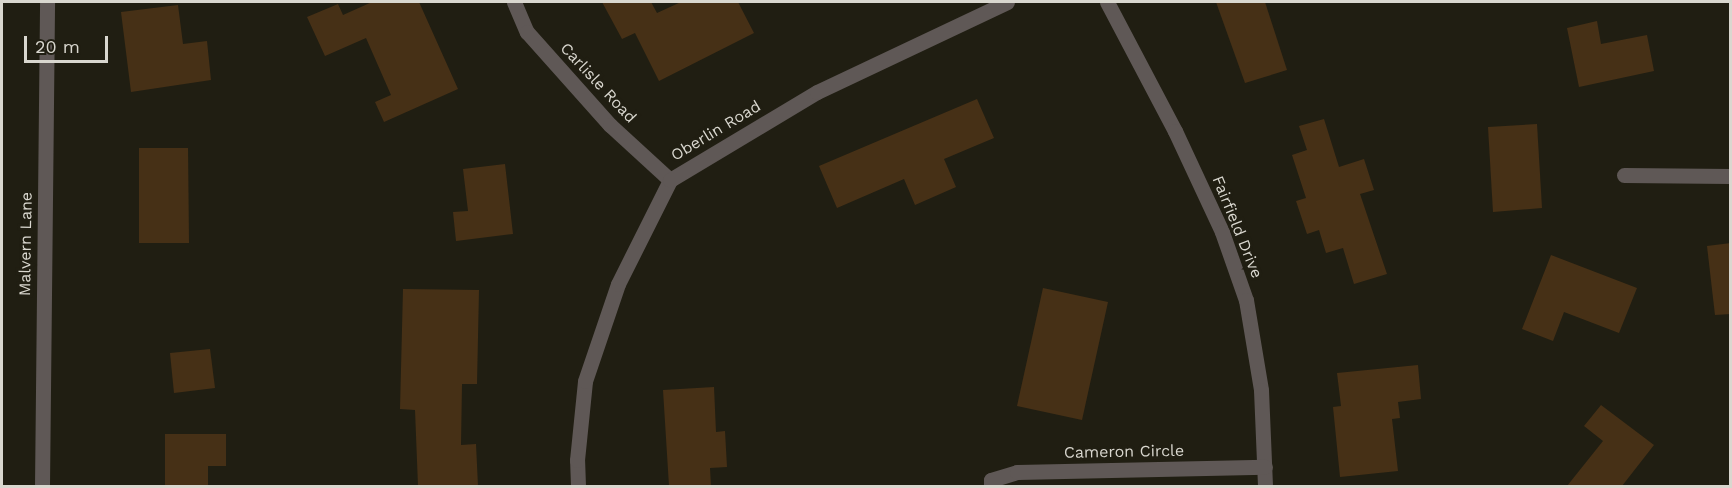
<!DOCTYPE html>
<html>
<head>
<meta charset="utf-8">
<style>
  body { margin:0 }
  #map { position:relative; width:1732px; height:488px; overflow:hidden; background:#201e12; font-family:"Work Sans",sans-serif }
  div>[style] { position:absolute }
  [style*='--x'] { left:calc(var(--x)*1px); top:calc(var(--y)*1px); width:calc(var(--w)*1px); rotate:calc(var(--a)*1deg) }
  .building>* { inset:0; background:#463016 }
  .minor>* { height:15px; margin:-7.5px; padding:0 7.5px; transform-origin:7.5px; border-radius:7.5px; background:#5f5856 }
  span { translate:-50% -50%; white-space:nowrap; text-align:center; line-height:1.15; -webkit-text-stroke:6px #201e12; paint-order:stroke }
  .street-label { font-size:16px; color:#d9d7cf }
  .frame { position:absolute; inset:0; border:3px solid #d9d7cf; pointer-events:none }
  .scale { position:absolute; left:24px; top:36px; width:84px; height:27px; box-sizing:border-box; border:3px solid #d9d7cf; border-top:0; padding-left:8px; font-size:18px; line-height:21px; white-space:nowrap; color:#d9d7cf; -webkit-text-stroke:4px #201e12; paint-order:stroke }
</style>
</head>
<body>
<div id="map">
  <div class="building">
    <i style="clip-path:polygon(372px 2px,419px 2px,458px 89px,384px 122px,375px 102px,391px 95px,366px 38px,325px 56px,307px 17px,338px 4px,343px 15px)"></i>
    <i style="clip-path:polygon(602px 2px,651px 2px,657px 13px,681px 2px,738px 2px,754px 33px,659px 81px,635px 33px,622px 39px)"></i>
    <i style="clip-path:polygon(1216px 2px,1265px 2px,1287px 70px,1245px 83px)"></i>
    <i style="clip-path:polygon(178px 5px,183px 44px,207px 41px,211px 80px,131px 92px,121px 12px)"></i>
    <i style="clip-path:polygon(1597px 21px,1601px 44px,1647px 35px,1654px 71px,1579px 87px,1567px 28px)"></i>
    <i style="clip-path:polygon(977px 99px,994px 138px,944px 159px,956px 187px,915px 205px,904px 179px,837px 208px,819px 166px)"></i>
    <i style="clip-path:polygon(1324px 119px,1339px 167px,1364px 159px,1374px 190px,1360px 194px,1387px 274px,1354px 284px,1343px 248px,1326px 253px,1319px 230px,1307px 234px,1296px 201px,1306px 198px,1292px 155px,1307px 150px,1299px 126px)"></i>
    <i style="clip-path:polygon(1537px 124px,1542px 208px,1493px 212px,1488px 127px)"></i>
    <i style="clip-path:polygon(139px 148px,188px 148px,189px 243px,139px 243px)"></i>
    <i style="clip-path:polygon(505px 164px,513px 234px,456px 241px,453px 212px,468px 211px,463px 169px)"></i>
    <i style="clip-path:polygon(1731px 243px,1731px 314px,1715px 315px,1707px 246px)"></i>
    <i style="clip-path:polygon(1551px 255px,1637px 288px,1619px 333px,1564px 312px,1553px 341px,1522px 329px)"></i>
    <i style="clip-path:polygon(1043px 288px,1108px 302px,1082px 420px,1017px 406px)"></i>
    <i style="clip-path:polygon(403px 289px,479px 290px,477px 384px,462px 384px,461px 445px,476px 444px,478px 486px,418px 486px,415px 410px,400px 409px)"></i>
    <i style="clip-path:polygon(210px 349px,215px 388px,174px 393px,170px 353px)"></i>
    <i style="clip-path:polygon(1418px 365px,1421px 399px,1398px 402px,1400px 418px,1392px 419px,1398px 471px,1340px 477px,1333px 407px,1341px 406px,1337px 373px)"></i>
    <i style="clip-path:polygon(714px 387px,716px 432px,725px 431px,727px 467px,710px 468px,711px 486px,669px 486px,663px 390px)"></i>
    <i style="clip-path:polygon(1601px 405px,1654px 445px,1622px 486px,1567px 486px,1603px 441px,1584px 426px)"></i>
    <i style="clip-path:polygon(165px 434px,226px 434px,226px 466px,208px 466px,208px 486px,165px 486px)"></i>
  </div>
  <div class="minor">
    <i style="--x:514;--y:2;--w:33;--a:67"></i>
    <i style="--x:527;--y:32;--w:125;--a:48.3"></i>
    <i style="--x:610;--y:125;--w:81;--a:42.5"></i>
    <i style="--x:1107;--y:2;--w:146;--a:62.2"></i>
    <i style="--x:1175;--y:131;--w:111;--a:65"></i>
    <i style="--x:1222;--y:232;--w:72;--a:70.6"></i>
    <i style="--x:1246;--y:300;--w:91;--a:80.5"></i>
    <i style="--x:1261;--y:390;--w:96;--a:87.6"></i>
    <i style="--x:1624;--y:175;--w:106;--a:0.5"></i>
    <i style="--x:42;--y:486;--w:484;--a:-89.4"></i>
    <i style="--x:578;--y:486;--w:26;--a:-92"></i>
    <i style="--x:577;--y:460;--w:79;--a:-84.2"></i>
    <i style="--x:585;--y:381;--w:102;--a:-71.2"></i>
    <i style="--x:618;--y:284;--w:116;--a:-63.4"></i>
    <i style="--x:670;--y:180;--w:171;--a:-30.9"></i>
    <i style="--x:817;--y:92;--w:210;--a:-25.3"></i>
    <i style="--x:991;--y:486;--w:6;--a:-90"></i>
    <i style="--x:991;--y:480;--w:27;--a:-17"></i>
    <i style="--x:1017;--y:472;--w:248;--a:-1.2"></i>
  </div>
  <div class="street-label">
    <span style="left:598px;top:83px;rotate:47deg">Carlisle Road</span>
    <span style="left:716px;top:131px;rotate:-31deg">Oberlin Road</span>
    <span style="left:1237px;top:227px;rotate:68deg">Fairfield Drive</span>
    <span style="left:26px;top:244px;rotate:-89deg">Malvern Lane</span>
    <span style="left:1124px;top:452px;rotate:-1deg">Cameron Circle</span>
  </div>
  <div class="frame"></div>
  <div class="scale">20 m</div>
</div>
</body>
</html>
